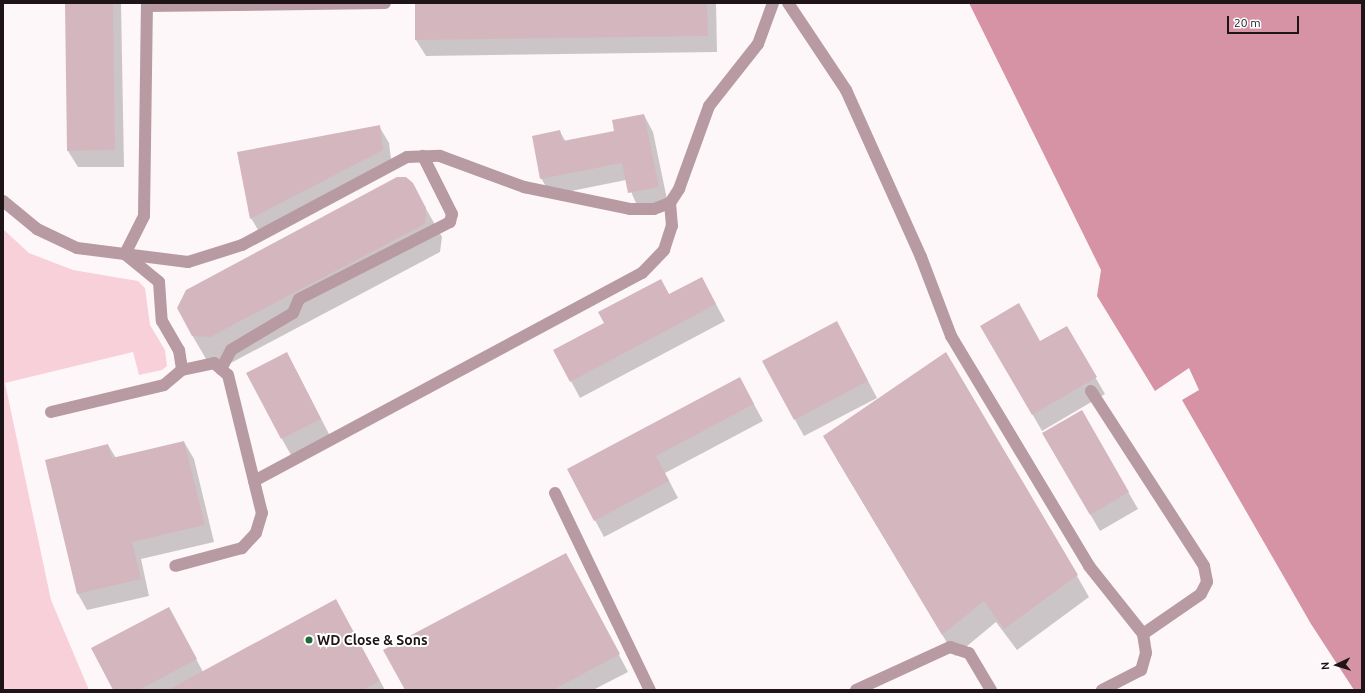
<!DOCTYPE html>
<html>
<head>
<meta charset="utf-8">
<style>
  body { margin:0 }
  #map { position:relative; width:1365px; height:693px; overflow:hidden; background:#fef7f9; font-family:Ubuntu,sans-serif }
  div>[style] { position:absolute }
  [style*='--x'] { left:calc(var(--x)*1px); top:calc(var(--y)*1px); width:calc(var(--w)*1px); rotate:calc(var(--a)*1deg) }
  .green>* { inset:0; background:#f8d0da }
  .water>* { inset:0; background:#d693a6 }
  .shadow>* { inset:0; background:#0003 }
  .building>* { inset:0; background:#d4b7be }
  .minor>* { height:12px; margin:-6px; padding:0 6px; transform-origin:6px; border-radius:6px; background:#b89aa2 }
  .dots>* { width:11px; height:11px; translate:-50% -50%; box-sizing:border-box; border:2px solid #fff; border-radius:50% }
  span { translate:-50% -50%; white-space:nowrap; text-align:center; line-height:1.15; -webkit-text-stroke:4px #fff; paint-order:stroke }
  .poi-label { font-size:14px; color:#1f1518; font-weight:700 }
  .left { translate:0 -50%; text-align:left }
  .frame { position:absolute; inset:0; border:4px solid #1f1518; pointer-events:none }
  .north { position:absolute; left:1317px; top:645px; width:40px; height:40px; -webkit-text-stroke:3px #fff; paint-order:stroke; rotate:266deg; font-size:11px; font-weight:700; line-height:16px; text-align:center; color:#1f1518 }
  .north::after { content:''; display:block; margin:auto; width:14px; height:18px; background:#1f1518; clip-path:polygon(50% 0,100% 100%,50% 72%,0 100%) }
  .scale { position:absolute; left:1227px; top:16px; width:72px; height:18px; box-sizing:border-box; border:2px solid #1f1518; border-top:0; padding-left:5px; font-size:12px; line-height:14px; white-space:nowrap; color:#1f1518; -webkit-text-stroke:3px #fff; paint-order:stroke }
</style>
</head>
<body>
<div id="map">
  <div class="green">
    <i style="clip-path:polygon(3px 229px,29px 253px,73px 270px,138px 281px,145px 288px,150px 325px,165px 350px,167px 366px,162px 370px,139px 375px,133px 352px,5px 383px,51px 600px,89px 690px,3px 690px)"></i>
  </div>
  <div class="water">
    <i style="clip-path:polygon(969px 3px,1362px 3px,1362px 690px,1354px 690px,1311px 624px,1182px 400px,1199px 390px,1189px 368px,1155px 391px,1097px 296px,1101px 270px)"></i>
  </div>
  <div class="shadow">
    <i style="clip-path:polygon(66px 3px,121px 3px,124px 167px,78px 167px,68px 151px)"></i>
    <i style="clip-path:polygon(416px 3px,716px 3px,717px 52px,426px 56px,416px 40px)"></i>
    <i style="clip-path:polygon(644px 115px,653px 132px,668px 204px,639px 210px,626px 180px,551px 195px,541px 178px,560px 132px,566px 142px,615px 132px)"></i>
    <i style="clip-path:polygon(379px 126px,389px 143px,392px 167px,261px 235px,251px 218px)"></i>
    <i style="clip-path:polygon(412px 184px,442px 237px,440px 252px,227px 365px,209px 364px,192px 335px)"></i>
    <i style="clip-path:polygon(702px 278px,725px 321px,580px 398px,571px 381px,670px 295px)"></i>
    <i style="clip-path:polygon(982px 326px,1040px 342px,1066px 327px,1105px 394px,1042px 431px)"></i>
    <i style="clip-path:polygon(846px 339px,877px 398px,804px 436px,795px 420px)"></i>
    <i style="clip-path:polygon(296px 370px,330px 436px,291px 455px,282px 439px)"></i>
    <i style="clip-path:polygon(749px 395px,763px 421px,665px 473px,678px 498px,604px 537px,568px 470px)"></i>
    <i style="clip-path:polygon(1082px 411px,1138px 509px,1100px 531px,1043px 434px)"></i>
    <i style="clip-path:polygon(184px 442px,194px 459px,214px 542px,141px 559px,149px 596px,87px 610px,78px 594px,108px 445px,116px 458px)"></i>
    <i style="clip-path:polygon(836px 458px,1077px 576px,1089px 597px,1017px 650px,996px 622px,955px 656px)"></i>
    <i style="clip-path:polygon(575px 571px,628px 672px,593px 690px,406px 690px)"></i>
    <i style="clip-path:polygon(169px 608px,203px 672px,345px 617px,385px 690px,114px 690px)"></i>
  </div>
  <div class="building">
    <i style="clip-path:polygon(65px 3px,113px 3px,115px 150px,67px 151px)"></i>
    <i style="clip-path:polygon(415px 3px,707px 3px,708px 36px,415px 40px)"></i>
    <i style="clip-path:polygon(644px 114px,659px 187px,628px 193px,622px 163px,540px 179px,532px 136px,560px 130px,563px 141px,614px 131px,612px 120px)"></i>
    <i style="clip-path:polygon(380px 125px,383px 150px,250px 219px,237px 152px)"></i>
    <i style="clip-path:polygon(397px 177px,406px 177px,413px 183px,426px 208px,425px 224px,210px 337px,192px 336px,177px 308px,186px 290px)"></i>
    <i style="clip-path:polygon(702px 277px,716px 304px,570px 382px,553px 350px,604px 323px,598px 312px,661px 279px,669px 294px)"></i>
    <i style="clip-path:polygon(1019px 303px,1040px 341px,1067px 326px,1097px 377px,1032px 415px,980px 326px)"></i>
    <i style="clip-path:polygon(837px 321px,868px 381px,794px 420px,762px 361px)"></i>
    <i style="clip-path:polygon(287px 352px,321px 419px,281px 439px,246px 373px)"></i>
    <i style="clip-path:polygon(946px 352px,1078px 575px,1004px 629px,984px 601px,942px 635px,823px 436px)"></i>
    <i style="clip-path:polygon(740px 377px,754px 404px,656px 456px,669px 481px,594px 521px,567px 469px)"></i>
    <i style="clip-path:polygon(1082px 410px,1129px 492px,1090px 515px,1042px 433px)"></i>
    <i style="clip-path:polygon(184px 441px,205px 525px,132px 542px,141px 579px,77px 594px,45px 460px,108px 444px,112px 458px)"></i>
    <i style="clip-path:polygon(566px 553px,620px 654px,553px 690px,405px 690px,383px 650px)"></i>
    <i style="clip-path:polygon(336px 599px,380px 681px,363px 690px,168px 690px)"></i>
    <i style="clip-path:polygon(169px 607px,197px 659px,139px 690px,113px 690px,91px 648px)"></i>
  </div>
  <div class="minor">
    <i style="--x:788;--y:3;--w:105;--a:56.3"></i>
    <i style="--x:846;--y:90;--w:183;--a:65.8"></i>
    <i style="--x:921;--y:257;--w:85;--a:69.2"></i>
    <i style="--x:951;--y:336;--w:268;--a:59"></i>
    <i style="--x:1089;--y:566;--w:87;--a:51.5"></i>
    <i style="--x:1143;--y:634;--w:19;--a:81"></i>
    <i style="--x:1146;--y:653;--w:18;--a:106"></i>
    <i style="--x:1141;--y:670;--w:44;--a:152.9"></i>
    <i style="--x:147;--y:6;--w:238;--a:-0.7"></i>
    <i style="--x:3;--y:201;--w:44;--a:39.5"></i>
    <i style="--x:37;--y:229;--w:44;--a:25.4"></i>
    <i style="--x:77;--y:248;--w:112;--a:7.2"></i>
    <i style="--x:188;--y:262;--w:57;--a:-17.5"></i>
    <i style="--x:242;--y:245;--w:187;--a:-28.1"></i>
    <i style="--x:407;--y:157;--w:33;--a:-2"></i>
    <i style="--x:440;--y:156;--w:90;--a:20.3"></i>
    <i style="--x:524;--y:187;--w:108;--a:11.7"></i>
    <i style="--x:630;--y:209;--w:24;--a:0"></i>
    <i style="--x:654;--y:209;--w:17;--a:-21"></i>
    <i style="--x:670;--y:203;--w:17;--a:-57"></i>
    <i style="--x:679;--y:189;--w:88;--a:-70.1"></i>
    <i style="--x:709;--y:106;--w:79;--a:-51.7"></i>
    <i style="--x:758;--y:44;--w:44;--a:-69.9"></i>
    <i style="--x:125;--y:254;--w:44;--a:39.5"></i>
    <i style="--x:159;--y:282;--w:39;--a:86"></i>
    <i style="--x:162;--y:321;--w:34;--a:60"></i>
    <i style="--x:179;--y:350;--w:20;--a:81"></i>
    <i style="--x:182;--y:370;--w:33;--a:-12"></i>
    <i style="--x:214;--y:363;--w:18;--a:41"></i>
    <i style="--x:228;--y:375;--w:142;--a:76.2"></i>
    <i style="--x:262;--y:513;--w:21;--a:107"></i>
    <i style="--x:256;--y:533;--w:21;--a:133"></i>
    <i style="--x:242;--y:548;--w:69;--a:165"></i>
    <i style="--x:125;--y:254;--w:42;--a:-63.4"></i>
    <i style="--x:144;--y:216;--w:213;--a:-89.2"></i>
    <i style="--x:221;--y:369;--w:21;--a:-62"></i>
    <i style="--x:231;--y:350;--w:72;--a:-30.8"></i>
    <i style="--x:293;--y:313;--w:15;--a:-67"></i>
    <i style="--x:299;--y:299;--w:169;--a:-27"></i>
    <i style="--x:450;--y:222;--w:8;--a:-76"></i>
    <i style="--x:452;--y:214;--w:65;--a:-116.6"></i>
    <i style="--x:1091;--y:391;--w:208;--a:57.1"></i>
    <i style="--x:1204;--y:566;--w:16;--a:79"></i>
    <i style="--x:1207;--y:582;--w:13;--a:117"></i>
    <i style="--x:1201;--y:594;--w:70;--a:145.4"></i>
    <i style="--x:51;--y:412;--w:116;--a:-13.4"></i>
    <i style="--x:164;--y:385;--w:23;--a:-40"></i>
    <i style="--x:254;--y:481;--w:440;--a:-28.2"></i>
    <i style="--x:642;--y:273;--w:32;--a:-46"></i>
    <i style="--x:664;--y:250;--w:25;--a:-72"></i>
    <i style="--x:672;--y:226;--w:23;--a:-95"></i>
    <i style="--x:555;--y:493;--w:219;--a:64.3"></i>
    <i style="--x:856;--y:690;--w:103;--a:-24.6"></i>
    <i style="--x:950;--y:647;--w:20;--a:18"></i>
    <i style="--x:969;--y:653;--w:43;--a:59.3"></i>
  </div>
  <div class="dots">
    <i style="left:309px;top:640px;background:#1f6a38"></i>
  </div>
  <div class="poi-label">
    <span class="left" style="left:317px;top:640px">WD Close &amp; Sons</span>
  </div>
  <div class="frame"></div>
  <div class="north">N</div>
  <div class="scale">20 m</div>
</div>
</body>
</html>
